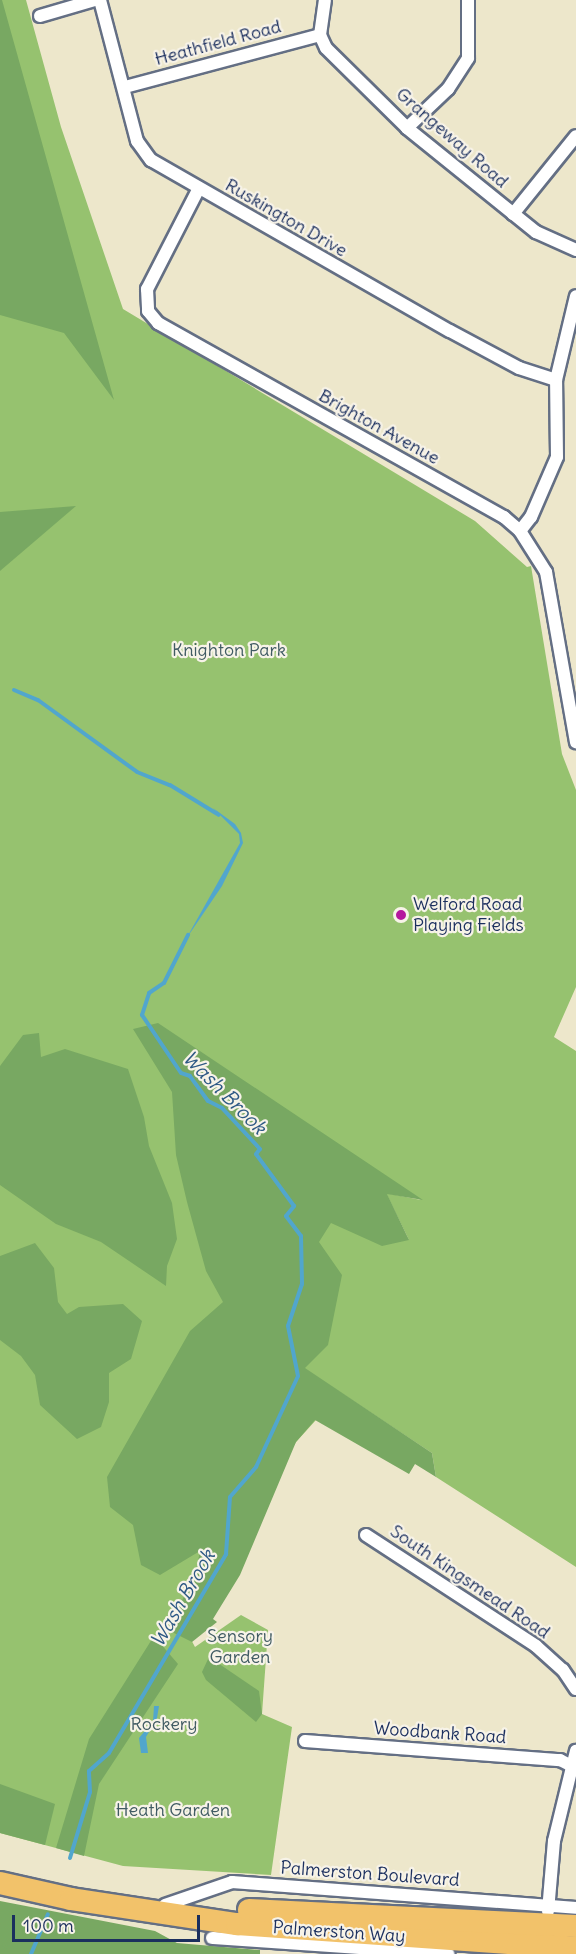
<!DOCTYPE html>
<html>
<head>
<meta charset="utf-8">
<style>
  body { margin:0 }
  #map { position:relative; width:576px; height:1954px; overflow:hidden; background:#ede7cb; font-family:Delius,sans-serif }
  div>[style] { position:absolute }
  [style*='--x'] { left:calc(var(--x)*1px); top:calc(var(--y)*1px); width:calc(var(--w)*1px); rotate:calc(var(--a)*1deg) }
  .green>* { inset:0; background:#96c26f }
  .forest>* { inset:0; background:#78a862 }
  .water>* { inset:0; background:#51a6cd }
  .stream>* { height:4px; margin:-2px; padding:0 2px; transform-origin:2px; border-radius:2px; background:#51a6cd }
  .roads { filter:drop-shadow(2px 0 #646f84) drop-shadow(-2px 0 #646f84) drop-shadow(0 2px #646f84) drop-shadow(0 -2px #646f84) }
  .street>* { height:12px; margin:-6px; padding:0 6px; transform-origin:6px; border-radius:6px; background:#fff }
  .highway>* { height:22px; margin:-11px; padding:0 11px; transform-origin:11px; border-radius:11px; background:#f2c26a }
  .dots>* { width:16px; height:16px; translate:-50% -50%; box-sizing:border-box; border:3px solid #f7f3e8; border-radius:50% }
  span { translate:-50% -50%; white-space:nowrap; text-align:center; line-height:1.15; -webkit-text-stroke:4.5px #f7f3e8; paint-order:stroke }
  .street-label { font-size:18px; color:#1b2f5e }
  .park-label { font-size:18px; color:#405b63 }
  .poi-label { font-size:18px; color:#1b2f5e }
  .left { translate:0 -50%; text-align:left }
  .water-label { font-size:20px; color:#2e5985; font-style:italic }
  .scale { position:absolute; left:12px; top:1915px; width:188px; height:27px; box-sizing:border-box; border:3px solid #1b2f5e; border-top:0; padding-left:8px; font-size:18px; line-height:21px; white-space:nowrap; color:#1b2f5e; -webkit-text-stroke:4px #f7f3e8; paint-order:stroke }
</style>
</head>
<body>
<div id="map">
  <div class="green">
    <i style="clip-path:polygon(evenodd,0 0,26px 0,61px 127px,123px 309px,475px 521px,527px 567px,531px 566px,562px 754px,576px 790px,576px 987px,554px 1037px,576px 1051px,576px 1567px,436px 1477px,432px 1453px,305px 1369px,316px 1420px,296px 1442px,187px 1632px,195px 1647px,241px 1615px,268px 1630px,262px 1714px,292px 1727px,271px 1875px,123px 1866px,0 1833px,0 0,364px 1171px,421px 1200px,386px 1193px,409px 1240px,364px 1171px)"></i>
  </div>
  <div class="forest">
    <i style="clip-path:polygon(0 0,2px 0,114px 400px,64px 333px,0 315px)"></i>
    <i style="clip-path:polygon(76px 506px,0 571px,0 512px)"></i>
    <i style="clip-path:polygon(158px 1023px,423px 1200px,387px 1194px,409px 1240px,382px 1246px,331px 1223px,319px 1242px,342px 1275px,328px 1345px,305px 1368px,432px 1453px,436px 1477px,415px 1464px,409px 1474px,315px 1420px,296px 1442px,240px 1575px,213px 1619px,217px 1622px,192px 1642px,172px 1632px,169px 1625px,195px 1576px,200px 1551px,160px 1575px,141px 1565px,133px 1525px,110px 1507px,107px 1477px,190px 1331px,223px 1302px,206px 1271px,187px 1202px,176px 1155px,172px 1092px,133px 1029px)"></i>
    <i style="clip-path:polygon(39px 1033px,41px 1057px,65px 1049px,128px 1069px,144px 1117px,149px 1146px,172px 1203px,177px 1239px,167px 1266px,166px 1286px,101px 1242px,56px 1224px,0 1185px,0 1066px,23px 1035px)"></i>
    <i style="clip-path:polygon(35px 1243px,54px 1268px,58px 1302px,67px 1314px,79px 1307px,123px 1304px,142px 1321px,131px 1359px,109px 1373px,109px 1402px,101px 1427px,77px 1439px,40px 1405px,35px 1375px,21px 1356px,0 1340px,0 1256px)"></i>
    <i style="clip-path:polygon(154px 1636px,178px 1664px,99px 1784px,84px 1856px,56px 1848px,89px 1739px)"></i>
    <i style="clip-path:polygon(209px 1657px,259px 1691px,262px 1714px,256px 1722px,206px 1680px,202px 1672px)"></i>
    <i style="clip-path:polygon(0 1784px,55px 1804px,45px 1845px,0 1833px)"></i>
    <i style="clip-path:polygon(0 1901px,155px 1931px,177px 1943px,260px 1950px,260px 1954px,0 1954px)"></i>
  </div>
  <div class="water">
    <i style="clip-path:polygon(213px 808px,235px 824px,241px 833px,243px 843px,222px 886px,186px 939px,240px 843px,239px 834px)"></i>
    <i style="clip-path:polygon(154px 1706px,159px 1706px,157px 1718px,146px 1737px,148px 1753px,141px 1753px,139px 1738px,153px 1721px)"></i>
  </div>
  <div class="stream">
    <i style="--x:14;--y:690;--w:26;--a:23"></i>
    <i style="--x:38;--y:700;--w:122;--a:36"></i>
    <i style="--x:137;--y:772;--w:35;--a:22"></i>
    <i style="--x:170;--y:785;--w:57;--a:31.5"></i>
    <i style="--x:70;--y:1858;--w:69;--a:-73.1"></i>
    <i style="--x:90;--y:1792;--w:21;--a:-93"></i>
    <i style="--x:89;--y:1771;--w:27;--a:-42"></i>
    <i style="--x:109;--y:1753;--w:231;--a:-59.5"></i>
    <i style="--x:226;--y:1554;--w:57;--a:-86"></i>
    <i style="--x:230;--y:1497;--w:40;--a:-49"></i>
    <i style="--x:256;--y:1467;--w:100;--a:-65.2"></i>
    <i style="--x:298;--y:1376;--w:51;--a:-101.3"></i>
    <i style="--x:288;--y:1326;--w:44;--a:-71.6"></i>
    <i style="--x:302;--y:1284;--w:48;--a:-91.2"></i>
    <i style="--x:301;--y:1236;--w:25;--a:-127"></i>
    <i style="--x:286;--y:1216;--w:13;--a:-51"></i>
    <i style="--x:294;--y:1206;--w:64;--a:-126.2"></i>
    <i style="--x:256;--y:1154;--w:6;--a:-51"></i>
    <i style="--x:260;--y:1149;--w:56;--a:-132.8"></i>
    <i style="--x:222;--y:1108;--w:16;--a:-153"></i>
    <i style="--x:208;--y:1101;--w:31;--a:-126"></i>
    <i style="--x:190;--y:1076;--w:9;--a:-162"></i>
    <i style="--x:181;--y:1073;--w:70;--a:-123.9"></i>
    <i style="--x:142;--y:1015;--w:23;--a:-72"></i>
    <i style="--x:149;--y:993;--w:18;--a:-34"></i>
    <i style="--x:164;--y:983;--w:54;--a:-63.4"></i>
    <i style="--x:31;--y:1954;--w:43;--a:-67"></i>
  </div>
  <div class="roads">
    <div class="street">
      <i style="--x:100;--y:0;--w:146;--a:75.3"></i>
      <i style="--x:137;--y:141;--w:24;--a:54"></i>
      <i style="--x:151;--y:160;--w:344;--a:29.8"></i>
      <i style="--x:450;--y:331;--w:78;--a:28.2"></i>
      <i style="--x:519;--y:368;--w:39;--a:18"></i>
      <i style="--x:40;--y:16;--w:57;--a:-16.2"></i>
      <i style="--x:320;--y:35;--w:14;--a:65"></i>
      <i style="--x:326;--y:48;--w:114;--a:44.6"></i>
      <i style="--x:407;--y:128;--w:166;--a:38.9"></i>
      <i style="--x:536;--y:232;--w:44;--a:24.2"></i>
      <i style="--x:320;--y:35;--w:35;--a:-82"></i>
      <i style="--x:125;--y:87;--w:202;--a:-14.9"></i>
      <i style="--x:407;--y:128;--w:57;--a:-43.6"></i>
      <i style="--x:448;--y:89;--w:37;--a:-57"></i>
      <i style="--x:468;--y:58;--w:58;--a:-90"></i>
      <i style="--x:199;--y:188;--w:114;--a:117.2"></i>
      <i style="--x:147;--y:289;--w:22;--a:87"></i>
      <i style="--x:148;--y:311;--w:16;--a:50"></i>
      <i style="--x:158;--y:323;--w:397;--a:29.3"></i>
      <i style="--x:504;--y:517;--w:21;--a:41"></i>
      <i style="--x:520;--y:531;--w:49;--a:57.6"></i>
      <i style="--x:546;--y:572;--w:173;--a:80"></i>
      <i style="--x:513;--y:214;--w:100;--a:-51.1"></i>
      <i style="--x:520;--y:531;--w:18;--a:-52"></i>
      <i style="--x:531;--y:517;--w:65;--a:-66.6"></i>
      <i style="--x:557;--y:457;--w:77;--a:-90.7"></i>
      <i style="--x:556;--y:380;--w:86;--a:-76.6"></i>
      <i style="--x:366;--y:1535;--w:203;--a:33.1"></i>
      <i style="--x:536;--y:1646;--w:36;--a:42"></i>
      <i style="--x:563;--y:1670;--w:23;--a:56"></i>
      <i style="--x:305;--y:1741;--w:256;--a:4.3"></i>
      <i style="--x:560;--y:1760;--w:11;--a:27"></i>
      <i style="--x:165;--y:1905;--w:71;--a:-18.9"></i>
      <i style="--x:232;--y:1882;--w:345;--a:4.3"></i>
      <i style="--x:548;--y:1911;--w:70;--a:-85.1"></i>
      <i style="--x:554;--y:1841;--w:93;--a:-76.3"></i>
      <i style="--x:212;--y:1938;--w:237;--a:3.9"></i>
    </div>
    <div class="highway">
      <i style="--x:0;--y:1883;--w:73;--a:12.7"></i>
      <i style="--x:71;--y:1899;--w:168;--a:8.6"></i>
      <i style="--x:237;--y:1924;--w:340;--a:4"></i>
      <i style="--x:249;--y:1910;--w:327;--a:2.8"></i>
    </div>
  </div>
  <div class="dots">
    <i style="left:401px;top:915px;background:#b5179e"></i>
  </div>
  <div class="street-label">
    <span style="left:218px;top:43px;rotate:-15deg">Heathfield Road</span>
    <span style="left:452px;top:138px;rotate:41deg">Grangeway Road</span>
    <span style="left:286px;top:218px;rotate:30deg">Ruskington Drive</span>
    <span style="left:379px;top:427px;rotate:29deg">Brighton Avenue</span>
    <span style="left:470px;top:1582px;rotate:34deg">South Kingsmead Road</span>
    <span style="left:440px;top:1733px;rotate:4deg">Woodbank Road</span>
    <span style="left:370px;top:1874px;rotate:4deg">Palmerston Boulevard</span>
    <span style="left:339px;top:1932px;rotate:4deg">Palmerston Way</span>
  </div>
  <div class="park-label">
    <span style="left:229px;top:650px">Knighton Park</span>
    <span style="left:240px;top:1647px">Sensory<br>Garden</span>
    <span style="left:164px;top:1724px">Rockery</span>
    <span style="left:173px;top:1810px">Heath Garden</span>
  </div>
  <div class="poi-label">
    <span class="left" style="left:413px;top:915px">Welford Road<br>Playing Fields</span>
  </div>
  <div class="water-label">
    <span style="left:225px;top:1092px;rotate:45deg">Wash Brook</span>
    <span style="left:182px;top:1598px;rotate:-60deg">Wash Brook</span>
  </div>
  <div class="scale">100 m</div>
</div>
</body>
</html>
